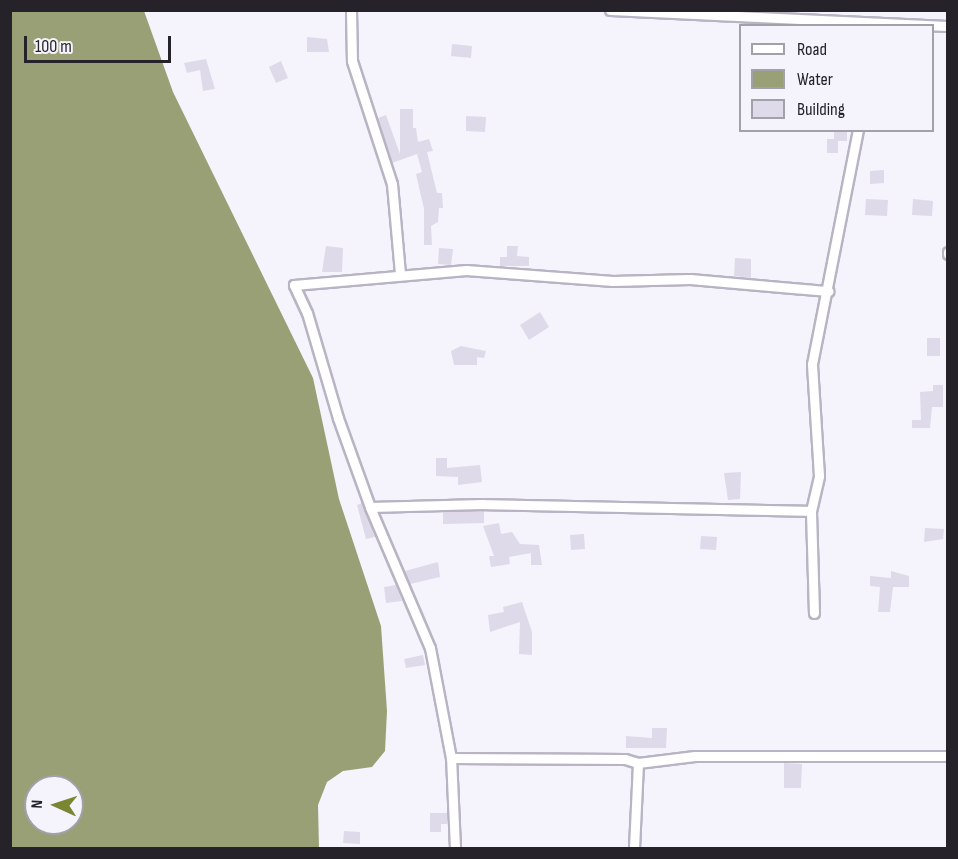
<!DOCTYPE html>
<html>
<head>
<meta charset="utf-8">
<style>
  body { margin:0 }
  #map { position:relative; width:958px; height:859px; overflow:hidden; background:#f5f3fc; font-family:"Sofia Sans Condensed",sans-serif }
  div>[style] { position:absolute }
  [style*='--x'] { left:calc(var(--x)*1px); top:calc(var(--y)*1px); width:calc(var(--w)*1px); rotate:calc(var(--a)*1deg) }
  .water>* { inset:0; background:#99a076 }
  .building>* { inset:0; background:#dfdaea }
  .roads { filter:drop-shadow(2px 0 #b8b4c3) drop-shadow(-2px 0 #b8b4c3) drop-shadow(0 2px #b8b4c3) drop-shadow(0 -2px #b8b4c3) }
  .minor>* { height:9px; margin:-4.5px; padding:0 4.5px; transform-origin:4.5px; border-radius:4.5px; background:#fff }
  span { translate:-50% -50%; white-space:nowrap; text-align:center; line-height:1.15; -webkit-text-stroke:4.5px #f5f3fc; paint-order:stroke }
  .frame { position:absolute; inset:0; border:12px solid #252329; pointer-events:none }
  .legend { position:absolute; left:739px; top:24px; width:195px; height:108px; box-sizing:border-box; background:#f5f3fc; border:2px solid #a2a0a8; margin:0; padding:8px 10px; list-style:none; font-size:18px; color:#252329 }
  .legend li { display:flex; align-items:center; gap:12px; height:30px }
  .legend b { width:30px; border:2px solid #a2a0a8 }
  .north { position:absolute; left:24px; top:775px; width:60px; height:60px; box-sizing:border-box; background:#f5f3fc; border:2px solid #a2a0a8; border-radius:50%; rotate:273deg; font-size:16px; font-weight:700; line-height:24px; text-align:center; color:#252329 }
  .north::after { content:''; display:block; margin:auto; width:21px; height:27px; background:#7b8633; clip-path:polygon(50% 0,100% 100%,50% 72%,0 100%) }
  .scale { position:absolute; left:24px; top:36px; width:147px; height:27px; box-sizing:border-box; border:3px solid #252329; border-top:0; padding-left:8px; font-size:18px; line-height:21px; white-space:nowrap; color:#252329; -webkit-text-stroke:4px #f5f3fc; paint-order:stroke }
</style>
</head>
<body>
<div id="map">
  <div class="water">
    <i style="clip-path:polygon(evenodd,10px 11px,144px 11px,173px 92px,313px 378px,339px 499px,381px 626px,387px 711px,385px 751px,372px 767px,343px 771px,327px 782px,318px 805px,319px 848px,11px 848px,10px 11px,36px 787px,72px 787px,72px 823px,36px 823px,36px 787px)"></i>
  </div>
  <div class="building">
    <i style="clip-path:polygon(307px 37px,327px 39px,329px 52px,307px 52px)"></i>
    <i style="clip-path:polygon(452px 44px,472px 46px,471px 58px,451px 56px)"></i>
    <i style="clip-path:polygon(206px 59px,215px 89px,203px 91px,200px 70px,187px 73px,184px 63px)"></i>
    <i style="clip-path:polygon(281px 61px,288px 78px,276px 83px,269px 67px)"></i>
    <i style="clip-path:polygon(400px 109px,413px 109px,413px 128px,416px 128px,418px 142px,429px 139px,433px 151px,427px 152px,437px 193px,442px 193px,443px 208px,439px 208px,438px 222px,431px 226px,432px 245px,424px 245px,424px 209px,416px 174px,422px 172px,417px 154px,392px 163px,378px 118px,386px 115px,400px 154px)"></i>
    <i style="clip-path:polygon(466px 116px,486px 117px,485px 132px,466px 131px)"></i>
    <i style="clip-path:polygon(834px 130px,847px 130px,847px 141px,838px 141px,838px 153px,827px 153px,827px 139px,834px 139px)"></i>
    <i style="clip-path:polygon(884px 170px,884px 183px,870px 184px,870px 171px)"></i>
    <i style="clip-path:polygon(866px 199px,888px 200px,887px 216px,865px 215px)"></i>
    <i style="clip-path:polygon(913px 199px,933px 201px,932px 216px,912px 215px)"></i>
    <i style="clip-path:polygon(326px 246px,343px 248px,342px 272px,322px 272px)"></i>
    <i style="clip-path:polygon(507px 246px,518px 246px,517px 256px,529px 257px,529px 266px,500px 266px,500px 257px,507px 257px)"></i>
    <i style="clip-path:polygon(439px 248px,453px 249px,451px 265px,438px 264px)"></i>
    <i style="clip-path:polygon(735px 258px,751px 259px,751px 278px,734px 276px)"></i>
    <i style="clip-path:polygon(540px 312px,549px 327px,529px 340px,520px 325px)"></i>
    <i style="clip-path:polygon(927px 338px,940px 338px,940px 356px,927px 356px)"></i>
    <i style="clip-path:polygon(461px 346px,486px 351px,484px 358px,477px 357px,477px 365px,454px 365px,451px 351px)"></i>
    <i style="clip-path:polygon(933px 385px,943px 385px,943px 407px,932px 407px,930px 428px,912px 428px,912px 420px,921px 420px,920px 392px,933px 391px)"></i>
    <i style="clip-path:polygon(436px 458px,447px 458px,447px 468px,480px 465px,482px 482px,458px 485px,458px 477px,436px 476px)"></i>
    <i style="clip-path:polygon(741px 472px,740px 499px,728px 500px,724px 473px)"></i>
    <i style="clip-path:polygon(362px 503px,364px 509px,375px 537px,366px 539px,357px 505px)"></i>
    <i style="clip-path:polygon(484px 511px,484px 523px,443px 524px,443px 512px)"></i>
    <i style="clip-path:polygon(499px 523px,501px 534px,512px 532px,520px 544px,539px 545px,542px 565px,531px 565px,531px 553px,509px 557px,510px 564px,491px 567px,489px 556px,494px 556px,483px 526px)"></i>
    <i style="clip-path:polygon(925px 528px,944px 529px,943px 539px,924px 542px)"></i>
    <i style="clip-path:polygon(584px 534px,585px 549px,571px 550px,570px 535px)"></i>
    <i style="clip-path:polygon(701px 536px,717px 537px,716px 550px,700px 549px)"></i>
    <i style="clip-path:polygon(438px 562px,440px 577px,410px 584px,405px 571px)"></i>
    <i style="clip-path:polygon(891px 571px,909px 576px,909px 587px,893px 587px,890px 612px,878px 612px,880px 587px,870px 586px,870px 576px,891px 578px)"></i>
    <i style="clip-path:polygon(396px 585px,402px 601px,386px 603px,384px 587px)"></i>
    <i style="clip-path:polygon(522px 602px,532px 632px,532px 655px,519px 654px,520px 622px,490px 632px,488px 615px,504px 612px,503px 607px)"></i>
    <i style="clip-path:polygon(423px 655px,425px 665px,406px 668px,404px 659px)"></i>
    <i style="clip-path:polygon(652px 728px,667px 728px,666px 748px,626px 748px,626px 736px,652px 738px)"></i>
    <i style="clip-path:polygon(784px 763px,802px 764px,801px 788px,784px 788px)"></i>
    <i style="clip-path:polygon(430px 813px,447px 813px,447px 824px,441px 824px,441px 832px,430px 832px)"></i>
    <i style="clip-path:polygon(344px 831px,360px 832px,360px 844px,343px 843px)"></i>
  </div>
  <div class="roads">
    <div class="minor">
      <i style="--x:351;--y:10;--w:51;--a:88.9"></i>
      <i style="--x:352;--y:61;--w:129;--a:72"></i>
      <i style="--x:392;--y:184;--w:90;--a:84.9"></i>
      <i style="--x:610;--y:10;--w:338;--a:2.7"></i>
      <i style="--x:948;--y:252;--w:2;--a:90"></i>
      <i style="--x:370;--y:507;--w:95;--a:-109.8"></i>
      <i style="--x:338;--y:418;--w:109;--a:-106.4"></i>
      <i style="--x:307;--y:313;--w:31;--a:-115"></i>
      <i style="--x:294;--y:285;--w:173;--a:-5"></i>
      <i style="--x:466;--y:270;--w:147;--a:4.3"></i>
      <i style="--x:613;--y:281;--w:77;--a:-1.5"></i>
      <i style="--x:690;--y:279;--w:139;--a:5"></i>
      <i style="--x:814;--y:613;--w:102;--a:-91.7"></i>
      <i style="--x:811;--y:511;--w:36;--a:-77"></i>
      <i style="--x:819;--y:476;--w:112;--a:-93.6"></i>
      <i style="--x:812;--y:364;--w:238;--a:-78.9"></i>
      <i style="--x:451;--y:758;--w:174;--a:0.3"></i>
      <i style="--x:625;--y:759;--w:14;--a:17"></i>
      <i style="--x:638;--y:763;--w:57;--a:-7"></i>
      <i style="--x:695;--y:756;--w:253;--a:0"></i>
      <i style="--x:455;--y:848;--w:90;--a:-92.5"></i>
      <i style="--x:451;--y:758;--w:112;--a:-100.8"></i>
      <i style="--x:430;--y:648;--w:153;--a:-113.1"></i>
      <i style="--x:370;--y:507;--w:112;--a:-1.5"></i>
      <i style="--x:482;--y:504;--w:329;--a:1.2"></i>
      <i style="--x:634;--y:848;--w:85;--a:-87.3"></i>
    </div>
  </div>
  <div class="frame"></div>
  <ul class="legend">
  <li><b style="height:8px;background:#fff"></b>Road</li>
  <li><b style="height:16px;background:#99a076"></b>Water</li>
  <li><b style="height:16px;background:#dfdaea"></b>Building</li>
  </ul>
  <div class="north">N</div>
  <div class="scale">100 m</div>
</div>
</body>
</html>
